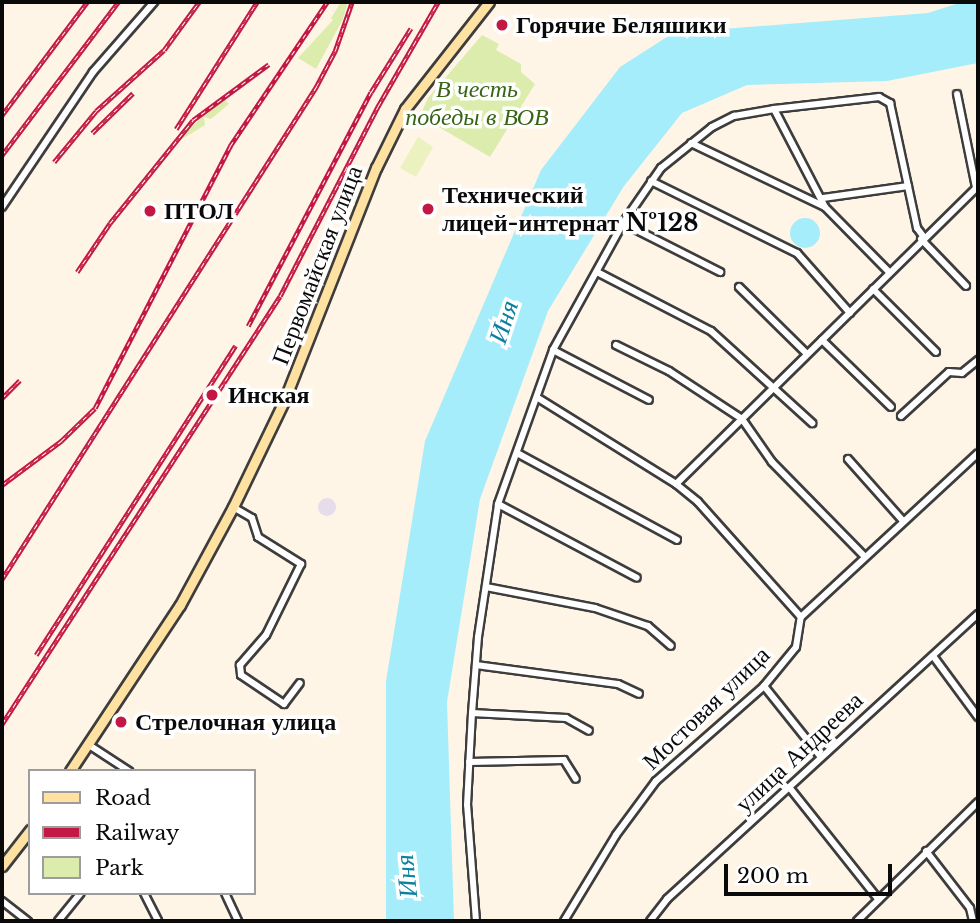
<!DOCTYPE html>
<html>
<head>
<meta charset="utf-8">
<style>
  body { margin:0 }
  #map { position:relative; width:980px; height:923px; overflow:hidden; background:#fff5e6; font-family:"Libre Baskerville",serif }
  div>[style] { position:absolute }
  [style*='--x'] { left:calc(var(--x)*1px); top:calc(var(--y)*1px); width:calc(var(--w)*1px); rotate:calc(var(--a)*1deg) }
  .industrial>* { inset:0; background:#e6dcea }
  .round { border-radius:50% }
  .green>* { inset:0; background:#dbecad }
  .pitch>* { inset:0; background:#ebf2c0 }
  .water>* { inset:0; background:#a6edfb }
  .roads { filter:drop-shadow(2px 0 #3d3d3d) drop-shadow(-2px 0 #3d3d3d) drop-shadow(0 2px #3d3d3d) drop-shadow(0 -2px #3d3d3d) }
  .minor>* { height:6px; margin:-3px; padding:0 3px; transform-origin:3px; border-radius:3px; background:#fff }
  .secondary>* { height:9px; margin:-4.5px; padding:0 4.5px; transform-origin:4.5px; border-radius:4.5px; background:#ffe1a1 }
  .rail>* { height:4.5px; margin-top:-2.25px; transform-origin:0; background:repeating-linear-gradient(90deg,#fff 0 5px,#c31843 0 10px); box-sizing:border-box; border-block:2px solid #c31843 }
  .dots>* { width:19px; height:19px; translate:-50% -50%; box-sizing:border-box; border:4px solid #fff; border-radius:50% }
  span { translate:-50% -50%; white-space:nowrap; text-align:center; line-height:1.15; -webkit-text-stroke:7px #fff; paint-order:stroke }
  .poi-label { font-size:24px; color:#0a0a0a; font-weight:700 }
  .left { translate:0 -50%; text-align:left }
  .park-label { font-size:24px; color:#376516; font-style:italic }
  .street-label { font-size:24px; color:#0a0a0a }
  .water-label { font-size:26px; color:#0b80a3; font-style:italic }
  .frame { position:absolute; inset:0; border:4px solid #0a0a0a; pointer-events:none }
  .legend { position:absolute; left:28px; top:769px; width:228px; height:126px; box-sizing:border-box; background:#fff; border:2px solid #9d9d9d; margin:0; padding:9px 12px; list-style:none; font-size:21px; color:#0a0a0a }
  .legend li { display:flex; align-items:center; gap:14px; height:35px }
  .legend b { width:35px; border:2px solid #9d9d9d }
  .scale { position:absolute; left:724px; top:864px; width:168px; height:32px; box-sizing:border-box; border:4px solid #0a0a0a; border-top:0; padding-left:9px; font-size:21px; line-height:24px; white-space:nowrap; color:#0a0a0a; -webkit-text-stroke:5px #fff; paint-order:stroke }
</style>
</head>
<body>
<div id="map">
  <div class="industrial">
    <i class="round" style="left:318px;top:498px;width:18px;height:18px"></i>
  </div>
  <div class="green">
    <i style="clip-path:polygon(341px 2px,348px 2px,343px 19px,316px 69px,298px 58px,333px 20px,331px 18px)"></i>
    <i style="clip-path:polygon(482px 35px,499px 44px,496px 50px,521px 64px,521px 72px,535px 84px,490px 157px,420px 116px,428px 98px)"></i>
    <i style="clip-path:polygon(223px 97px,229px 104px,211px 119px,204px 117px,205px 125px,174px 144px)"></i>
  </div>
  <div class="pitch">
    <i style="clip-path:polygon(418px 137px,433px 147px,416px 177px,400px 168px)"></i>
  </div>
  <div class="water">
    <i style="clip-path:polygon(962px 2px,978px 2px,978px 63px,887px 81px,747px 85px,682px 113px,624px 186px,548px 311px,480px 499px,447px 702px,454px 921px,386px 921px,386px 681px,425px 441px,541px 170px,620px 67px,673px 33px,928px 13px)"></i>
    <i class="round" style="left:790px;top:218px;width:30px;height:30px"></i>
  </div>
  <div class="roads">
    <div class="minor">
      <i style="--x:957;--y:94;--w:95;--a:78.5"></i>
      <i style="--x:774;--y:109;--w:110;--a:62.5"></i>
      <i style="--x:825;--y:207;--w:91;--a:45.4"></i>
      <i style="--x:691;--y:143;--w:148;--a:25.5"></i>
      <i style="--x:651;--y:181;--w:163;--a:26.3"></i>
      <i style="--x:797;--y:253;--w:80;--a:48.5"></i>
      <i style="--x:823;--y:198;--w:86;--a:-8"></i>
      <i style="--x:2;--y:207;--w:163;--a:-56"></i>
      <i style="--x:93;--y:72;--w:93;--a:-48.9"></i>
      <i style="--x:623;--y:223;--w:109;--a:26.8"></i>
      <i style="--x:921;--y:239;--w:65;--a:46.2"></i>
      <i style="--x:597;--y:272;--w:128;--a:27.4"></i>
      <i style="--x:711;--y:331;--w:137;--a:42.3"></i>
      <i style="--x:739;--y:287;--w:95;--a:44.6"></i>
      <i style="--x:873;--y:289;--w:89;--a:45"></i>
      <i style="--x:822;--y:340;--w:96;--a:44.2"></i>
      <i style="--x:616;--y:345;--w:59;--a:26.1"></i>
      <i style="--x:669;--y:371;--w:87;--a:33.3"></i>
      <i style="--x:742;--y:419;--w:52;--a:55.1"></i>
      <i style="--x:772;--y:462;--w:132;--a:45.6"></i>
      <i style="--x:553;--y:350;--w:108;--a:27.5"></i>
      <i style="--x:538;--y:398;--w:163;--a:31.9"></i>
      <i style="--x:676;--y:484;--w:424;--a:-44.6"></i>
      <i style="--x:901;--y:416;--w:65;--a:-42.5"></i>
      <i style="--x:949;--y:372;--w:13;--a:4"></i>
      <i style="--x:962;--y:373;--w:21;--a:-39"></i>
      <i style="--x:517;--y:453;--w:182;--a:28.5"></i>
      <i style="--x:848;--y:459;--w:83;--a:48.4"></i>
      <i style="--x:676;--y:484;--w:28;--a:39"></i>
      <i style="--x:698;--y:502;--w:154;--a:48.2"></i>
      <i style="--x:498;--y:504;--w:157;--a:28"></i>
      <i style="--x:233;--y:507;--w:22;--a:30"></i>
      <i style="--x:252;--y:518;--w:20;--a:72"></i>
      <i style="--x:258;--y:537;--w:51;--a:32.1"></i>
      <i style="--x:301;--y:564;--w:79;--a:116.2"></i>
      <i style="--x:266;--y:635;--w:40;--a:131"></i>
      <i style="--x:240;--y:665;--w:10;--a:84"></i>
      <i style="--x:241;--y:675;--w:52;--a:34"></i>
      <i style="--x:284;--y:704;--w:26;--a:-53"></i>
      <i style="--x:486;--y:587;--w:111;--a:10.9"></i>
      <i style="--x:595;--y:608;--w:56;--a:18.8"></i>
      <i style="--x:648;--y:626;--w:30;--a:41"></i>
      <i style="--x:933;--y:656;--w:76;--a:53.6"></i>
      <i style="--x:476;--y:665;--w:143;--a:7.6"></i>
      <i style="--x:618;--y:684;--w:23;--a:25"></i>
      <i style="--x:764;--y:686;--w:90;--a:51.3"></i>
      <i style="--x:472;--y:713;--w:94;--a:3"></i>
      <i style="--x:566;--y:718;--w:26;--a:29"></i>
      <i style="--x:89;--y:745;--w:48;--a:33"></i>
      <i style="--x:469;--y:762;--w:95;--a:-1.2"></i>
      <i style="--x:564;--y:760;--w:22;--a:58"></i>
      <i style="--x:789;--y:787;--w:144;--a:51.5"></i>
      <i style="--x:926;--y:851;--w:72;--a:52.3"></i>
      <i style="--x:970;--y:908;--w:13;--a:77"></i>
      <i style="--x:144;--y:893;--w:31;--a:63"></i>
      <i style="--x:225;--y:893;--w:31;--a:65"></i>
      <i style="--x:2;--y:901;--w:33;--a:38"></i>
      <i style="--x:58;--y:921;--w:36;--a:-51"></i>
      <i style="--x:476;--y:921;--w:116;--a:-94.4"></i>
      <i style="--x:467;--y:805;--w:92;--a:-86.9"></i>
      <i style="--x:472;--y:713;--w:76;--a:-85.5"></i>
      <i style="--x:478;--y:637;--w:134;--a:-81.4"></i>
      <i style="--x:498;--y:504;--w:164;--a:-70.3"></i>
      <i style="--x:553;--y:350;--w:145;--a:-61.1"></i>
      <i style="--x:623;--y:223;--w:67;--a:-55.4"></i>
      <i style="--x:661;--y:168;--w:65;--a:-38.8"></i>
      <i style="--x:712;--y:127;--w:25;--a:-27"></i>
      <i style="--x:734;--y:116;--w:41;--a:-9.9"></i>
      <i style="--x:774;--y:109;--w:106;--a:-6.5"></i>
      <i style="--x:879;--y:97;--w:13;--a:29"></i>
      <i style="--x:890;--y:103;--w:128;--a:77.8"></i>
      <i style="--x:917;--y:228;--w:10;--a:53"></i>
      <i style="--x:564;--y:921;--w:100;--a:-58.8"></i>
      <i style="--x:616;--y:835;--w:67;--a:-53.5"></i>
      <i style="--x:656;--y:781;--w:144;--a:-41.3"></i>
      <i style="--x:764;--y:686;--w:50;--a:-50.6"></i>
      <i style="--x:796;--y:647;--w:30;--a:-81"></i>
      <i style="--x:801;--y:617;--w:241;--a:-42.8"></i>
      <i style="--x:650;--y:921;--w:28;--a:-52"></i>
      <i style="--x:667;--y:899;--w:422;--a:-42.5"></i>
      <i style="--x:857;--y:921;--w:170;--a:-44.5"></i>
    </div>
    <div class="secondary">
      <i style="--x:70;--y:771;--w:199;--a:-56.5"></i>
      <i style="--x:180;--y:605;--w:111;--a:-61.6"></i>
      <i style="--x:233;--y:507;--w:118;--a:-64.3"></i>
      <i style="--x:284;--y:401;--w:251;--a:-68.5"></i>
      <i style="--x:376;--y:168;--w:66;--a:-63.8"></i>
      <i style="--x:405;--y:109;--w:136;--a:-51.9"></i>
      <i style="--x:2;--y:866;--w:46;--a:-52.1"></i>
    </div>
  </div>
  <div class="rail">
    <i style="--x:2;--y:115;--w:141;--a:-53"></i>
    <i style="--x:176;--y:129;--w:151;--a:-57.5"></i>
    <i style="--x:92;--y:133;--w:57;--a:-44.3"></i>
    <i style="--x:2;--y:155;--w:192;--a:-52.8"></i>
    <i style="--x:54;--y:162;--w:66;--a:-50.5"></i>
    <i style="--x:96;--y:111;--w:91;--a:-41.9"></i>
    <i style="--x:164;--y:50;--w:59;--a:-53.9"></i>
    <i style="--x:77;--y:272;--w:59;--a:-56"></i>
    <i style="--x:110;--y:223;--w:132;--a:-51.1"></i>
    <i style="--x:193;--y:120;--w:94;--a:-36.4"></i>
    <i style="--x:248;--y:326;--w:264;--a:-62.3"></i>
    <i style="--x:371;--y:92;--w:75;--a:-58"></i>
    <i style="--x:2;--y:398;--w:25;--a:-45"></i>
    <i style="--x:2;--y:485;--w:74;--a:-36.7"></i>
    <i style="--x:61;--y:441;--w:47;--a:-44.1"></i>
    <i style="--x:95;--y:408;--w:295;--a:-62.7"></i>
    <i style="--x:230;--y:146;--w:174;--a:-56"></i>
    <i style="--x:2;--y:579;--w:584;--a:-57.45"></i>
    <i style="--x:316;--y:87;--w:41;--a:-62.2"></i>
    <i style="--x:335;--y:51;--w:52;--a:-70.9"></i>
    <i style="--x:36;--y:655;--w:368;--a:-57.2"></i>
    <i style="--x:2;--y:724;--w:510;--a:-56.99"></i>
    <i style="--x:280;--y:296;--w:214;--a:-62.7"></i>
    <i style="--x:378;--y:106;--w:120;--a:-60"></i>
  </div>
  <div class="dots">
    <i style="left:502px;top:25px;background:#c31843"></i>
    <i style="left:428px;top:209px;background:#c31843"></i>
    <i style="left:150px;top:211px;background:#c31843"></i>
    <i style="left:212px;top:395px;background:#c31843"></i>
    <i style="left:121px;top:722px;background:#c31843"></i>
  </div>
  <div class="poi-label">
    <span class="left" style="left:516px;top:25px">Горячие Беляшики</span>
    <span class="left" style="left:442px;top:209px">Технический<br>лицей-интернат №128</span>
    <span class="left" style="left:164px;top:211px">ПТОЛ</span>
    <span class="left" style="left:228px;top:395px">Инская</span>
    <span class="left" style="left:135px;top:722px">Стрелочная улица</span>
  </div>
  <div class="park-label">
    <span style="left:477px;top:103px">В честь<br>победы в ВОВ</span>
  </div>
  <div class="street-label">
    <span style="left:317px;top:265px;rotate:-69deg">Первомайская улица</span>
    <span style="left:706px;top:708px;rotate:-44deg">Мостовая улица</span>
    <span style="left:799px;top:752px;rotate:-43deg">улица Андреева</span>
  </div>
  <div class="water-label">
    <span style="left:504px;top:322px;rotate:-72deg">Иня</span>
    <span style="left:407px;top:876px;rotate:-96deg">Иня</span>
  </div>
  <div class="frame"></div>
  <ul class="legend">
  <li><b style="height:9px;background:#ffe1a1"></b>Road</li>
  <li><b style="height:9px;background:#c31843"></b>Railway</li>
  <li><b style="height:19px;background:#dbecad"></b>Park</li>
  </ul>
  <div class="scale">200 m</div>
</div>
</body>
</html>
